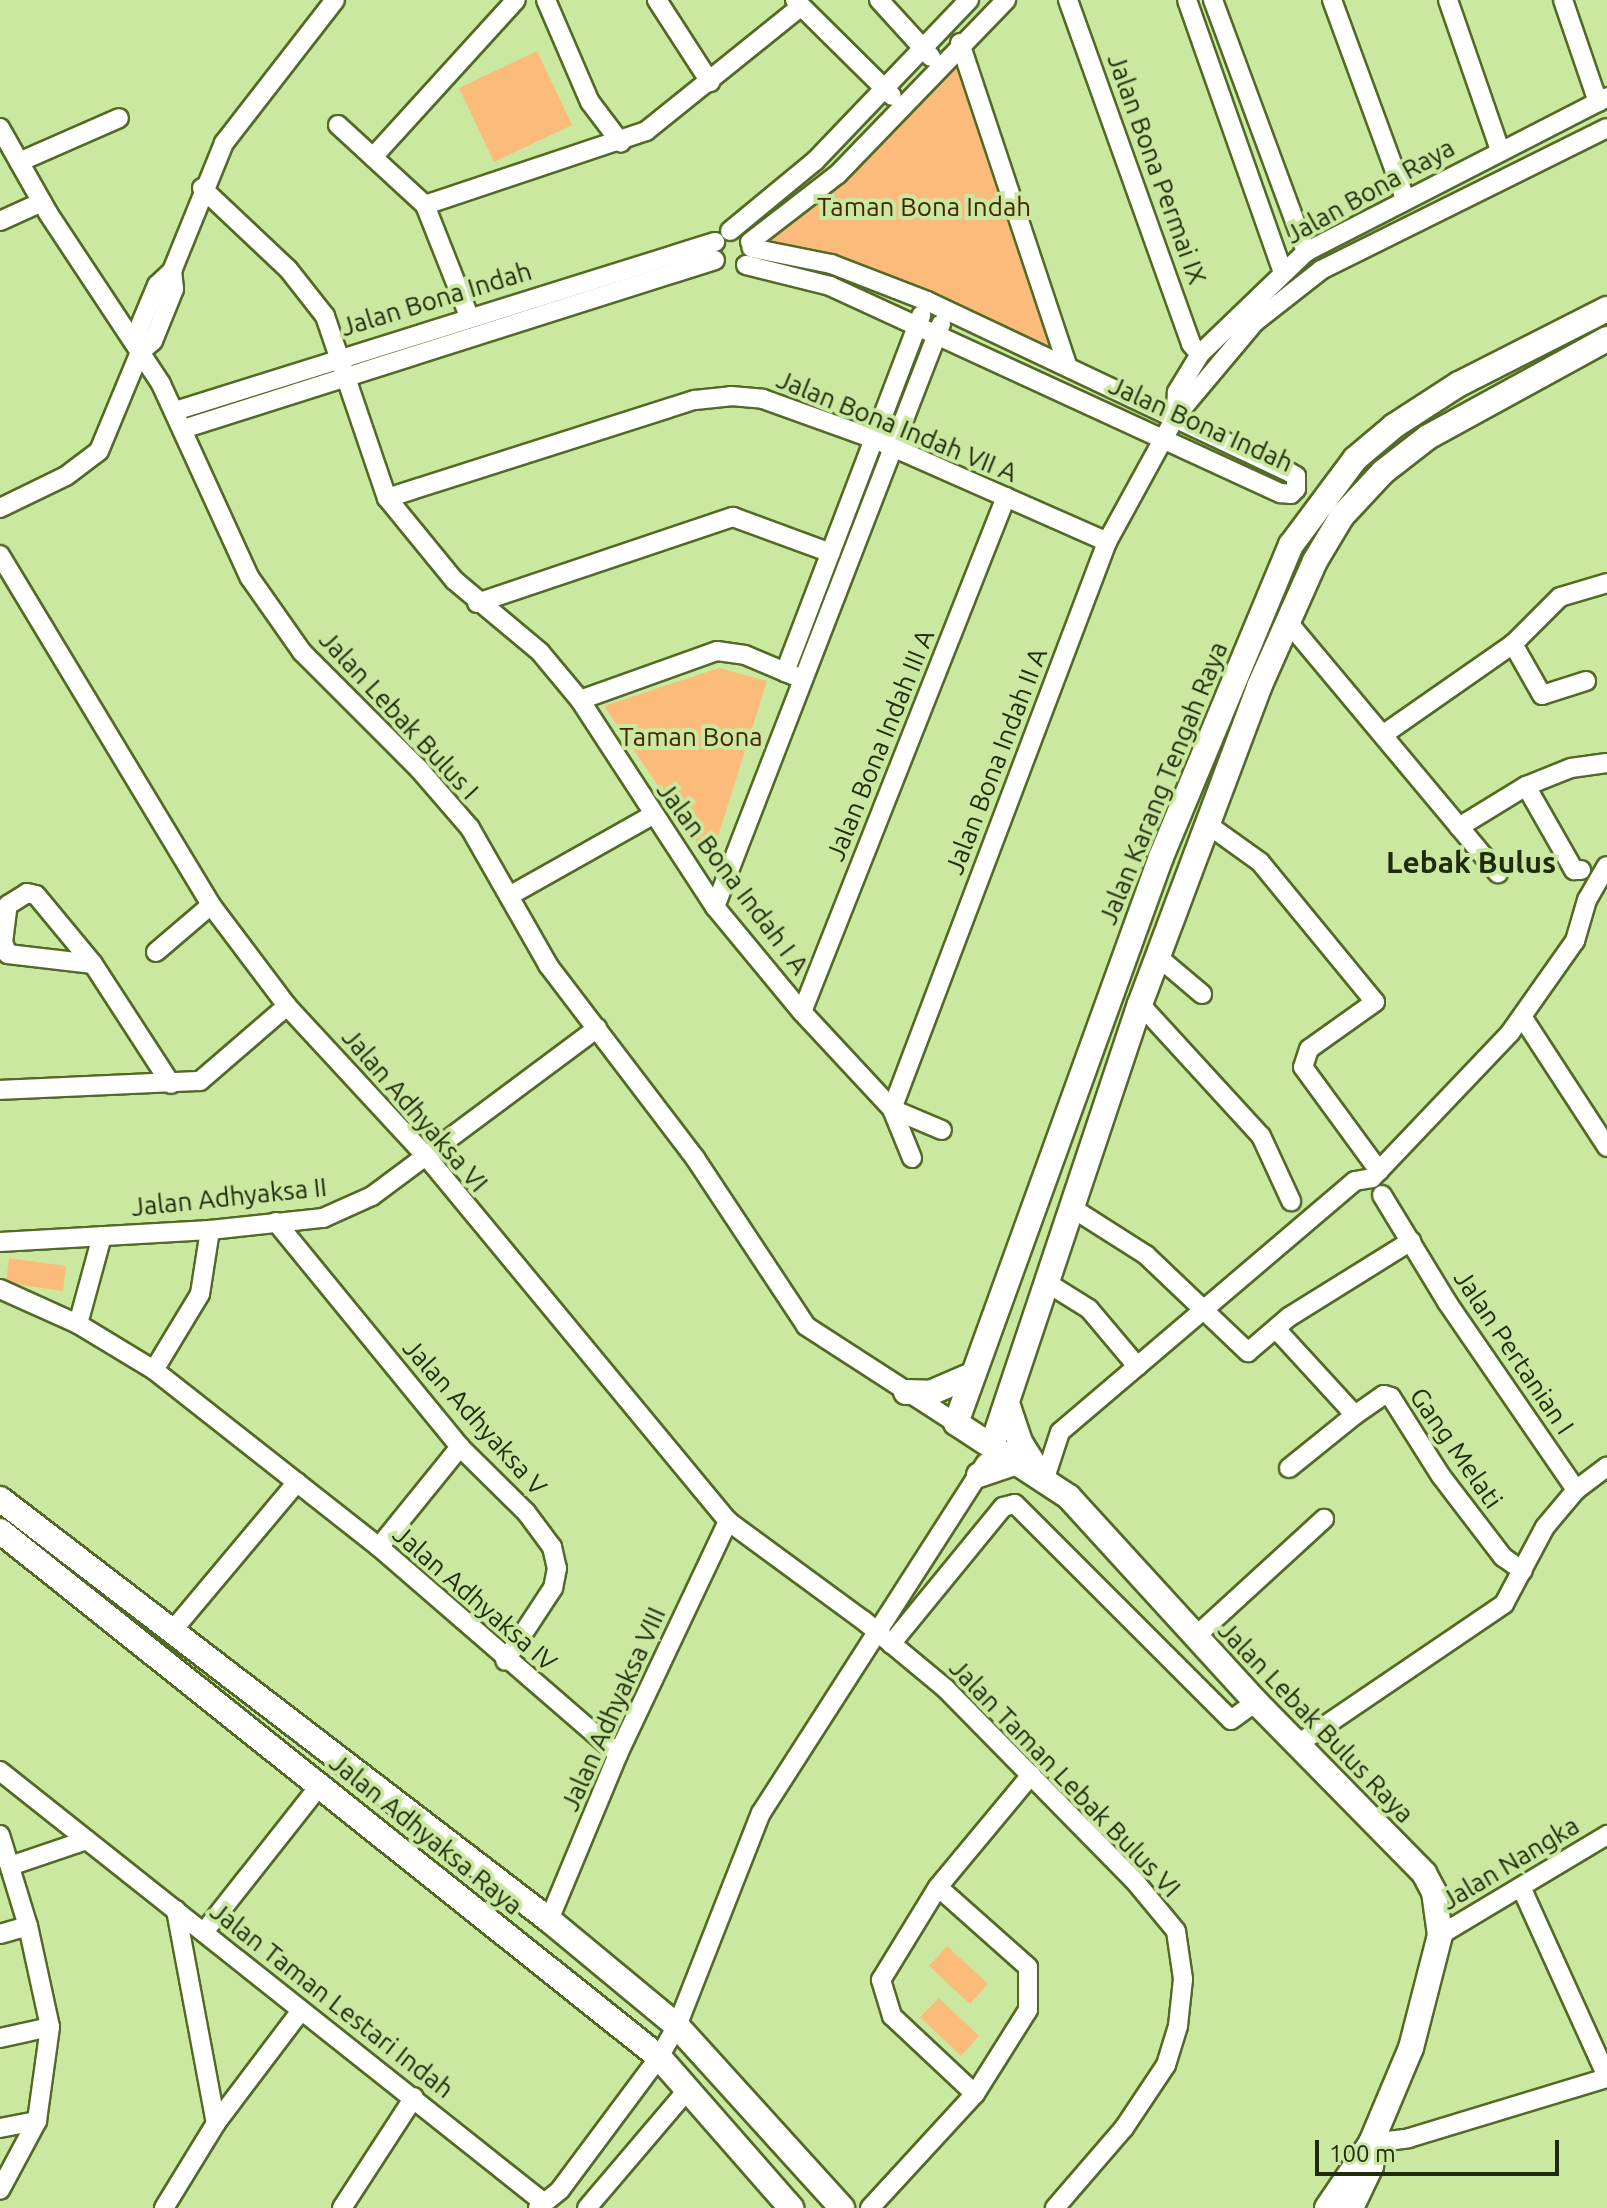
<!DOCTYPE html>
<html>
<head>
<meta charset="utf-8">
<style>
  body { margin:0 }
  #map { position:relative; width:1607px; height:2208px; overflow:hidden; background:#cbe8a0; font-family:Ubuntu,sans-serif }
  div>[style] { position:absolute }
  [style*='--x'] { left:calc(var(--x)*1px); top:calc(var(--y)*1px); width:calc(var(--w)*1px); rotate:calc(var(--a)*1deg) }
  .green>* { inset:0; background:#fbbc7b }
  .roads { filter:drop-shadow(2px 0 #526a25) drop-shadow(-2px 0 #526a25) drop-shadow(0 2px #526a25) drop-shadow(0 -2px #526a25) }
  .minor>* { height:18px; margin:-9px; padding:0 9px; transform-origin:9px; border-radius:9px; background:#fff }
  .major>* { height:24px; margin:-12px; padding:0 12px; transform-origin:12px; border-radius:12px; background:#fff }
  span { translate:-50% -50%; white-space:nowrap; text-align:center; line-height:1.15; -webkit-text-stroke:8px #cbe8a0; paint-order:stroke }
  .street-label { font-size:26px; color:#202b0e }
  .park-label { font-size:26px; color:#452600 }
  .quarter-label { font-size:30px; color:#202b0e; font-weight:700 }
  .scale { position:absolute; left:1315px; top:2140px; width:244px; height:36px; box-sizing:border-box; border:4px solid #202b0e; border-top:0; padding-left:10px; font-size:24px; line-height:28px; white-space:nowrap; color:#202b0e; -webkit-text-stroke:6px #cbe8a0; paint-order:stroke }
</style>
</head>
<body>
<div id="map">
  <div class="green">
    <i style="clip-path:polygon(537px 51px,572px 125px,494px 162px,459px 88px)"></i>
    <i style="clip-path:polygon(958px 55px,1057px 353px,760px 244px,842px 179px)"></i>
    <i style="clip-path:polygon(719px 668px,767px 681px,710px 862px,604px 706px)"></i>
    <i style="clip-path:polygon(9px 1258px,66px 1266px,63px 1291px,6px 1283px)"></i>
    <i style="clip-path:polygon(947px 1946px,988px 1984px,970px 2004px,929px 1966px)"></i>
    <i style="clip-path:polygon(939px 1998px,979px 2036px,961px 2056px,920px 2017px)"></i>
  </div>
  <div class="roads">
    <div class="minor">
      <i style="--x:546;--y:0;--w:111;--a:66.7"></i>
      <i style="--x:590;--y:102;--w:51;--a:52.9"></i>
      <i style="--x:657;--y:0;--w:98;--a:57.1"></i>
      <i style="--x:795;--y:0;--w:136;--a:44.7"></i>
      <i style="--x:879;--y:0;--w:77;--a:47.6"></i>
      <i style="--x:1068;--y:0;--w:365;--a:70.3"></i>
      <i style="--x:1191;--y:344;--w:13;--a:48"></i>
      <i style="--x:1187;--y:0;--w:286;--a:70.6"></i>
      <i style="--x:1213;--y:0;--w:269;--a:69.7"></i>
      <i style="--x:1332;--y:0;--w:211;--a:69.8"></i>
      <i style="--x:1448;--y:0;--w:159;--a:70.9"></i>
      <i style="--x:1563;--y:0;--w:108;--a:71.1"></i>
      <i style="--x:960;--y:43;--w:338;--a:71.6"></i>
      <i style="--x:338;--y:125;--w:118;--a:42.6"></i>
      <i style="--x:425;--y:205;--w:119;--a:68.4"></i>
      <i style="--x:0;--y:128;--w:98;--a:60.5"></i>
      <i style="--x:48;--y:213;--w:205;--a:56.5"></i>
      <i style="--x:161;--y:384;--w:213;--a:65.4"></i>
      <i style="--x:250;--y:578;--w:90;--a:54.9"></i>
      <i style="--x:302;--y:652;--w:164;--a:45"></i>
      <i style="--x:418;--y:768;--w:79;--a:49.1"></i>
      <i style="--x:470;--y:828;--w:158;--a:60.3"></i>
      <i style="--x:548;--y:965;--w:243;--a:52.7"></i>
      <i style="--x:695;--y:1158;--w:201;--a:56.5"></i>
      <i style="--x:806;--y:1326;--w:179;--a:32.9"></i>
      <i style="--x:373;--y:157;--w:212;--a:-47.7"></i>
      <i style="--x:19;--y:162;--w:109;--a:-23.7"></i>
      <i style="--x:202;--y:188;--w:118;--a:43.3"></i>
      <i style="--x:288;--y:269;--w:60;--a:51.8"></i>
      <i style="--x:325;--y:316;--w:192;--a:71.2"></i>
      <i style="--x:387;--y:498;--w:106;--a:50.7"></i>
      <i style="--x:454;--y:580;--w:112;--a:39.9"></i>
      <i style="--x:540;--y:652;--w:62;--a:50.2"></i>
      <i style="--x:580;--y:700;--w:247;--a:56.9"></i>
      <i style="--x:715;--y:907;--w:136;--a:50.4"></i>
      <i style="--x:802;--y:1012;--w:132;--a:47.1"></i>
      <i style="--x:892;--y:1109;--w:53;--a:67.8"></i>
      <i style="--x:425;--y:205;--w:233;--a:-18.5"></i>
      <i style="--x:646;--y:131;--w:196;--a:-38.8"></i>
      <i style="--x:0;--y:221;--w:46;--a:-24.3"></i>
      <i style="--x:730;--y:231;--w:110;--a:-39.5"></i>
      <i style="--x:815;--y:161;--w:223;--a:-46.3"></i>
      <i style="--x:750;--y:242;--w:111;--a:-37.7"></i>
      <i style="--x:838;--y:174;--w:242;--a:-46"></i>
      <i style="--x:746;--y:265;--w:87;--a:14"></i>
      <i style="--x:830;--y:286;--w:496;--a:24.7"></i>
      <i style="--x:1281;--y:493;--w:10;--a:6"></i>
      <i style="--x:1291;--y:494;--w:7;--a:-45"></i>
      <i style="--x:1296;--y:489;--w:13;--a:-90"></i>
      <i style="--x:1296;--y:476;--w:8;--a:-150"></i>
      <i style="--x:1289;--y:472;--w:400;--a:-154.7"></i>
      <i style="--x:927;--y:301;--w:103;--a:-158.9"></i>
      <i style="--x:831;--y:264;--w:81;--a:-168.6"></i>
      <i style="--x:140;--y:352;--w:17;--a:-40"></i>
      <i style="--x:153;--y:341;--w:56;--a:-68"></i>
      <i style="--x:174;--y:289;--w:18;--a:-96"></i>
      <i style="--x:175;--y:411;--w:566;--a:-17.38"></i>
      <i style="--x:1176;--y:416;--w:24;--a:-88"></i>
      <i style="--x:1177;--y:392;--w:44;--a:-58.8"></i>
      <i style="--x:1200;--y:354;--w:147;--a:-43.9"></i>
      <i style="--x:1306;--y:252;--w:339;--a:-27.2"></i>
      <i style="--x:183;--y:429;--w:558;--a:-17.62"></i>
      <i style="--x:387;--y:498;--w:323;--a:-17.7"></i>
      <i style="--x:695;--y:400;--w:36;--a:-6"></i>
      <i style="--x:731;--y:396;--w:32;--a:5"></i>
      <i style="--x:763;--y:399;--w:118;--a:19.8"></i>
      <i style="--x:874;--y:439;--w:255;--a:23.8"></i>
      <i style="--x:0;--y:508;--w:73;--a:-25.9"></i>
      <i style="--x:66;--y:476;--w:41;--a:-37.1"></i>
      <i style="--x:99;--y:451;--w:107;--a:-67.5"></i>
      <i style="--x:140;--y:352;--w:24;--a:-92"></i>
      <i style="--x:139;--y:328;--w:47;--a:-67.3"></i>
      <i style="--x:157;--y:285;--w:21;--a:-43"></i>
      <i style="--x:172;--y:271;--w:138;--a:-67.9"></i>
      <i style="--x:224;--y:143;--w:181;--a:-52.2"></i>
      <i style="--x:0;--y:555;--w:409;--a:58.9"></i>
      <i style="--x:211;--y:905;--w:126;--a:53"></i>
      <i style="--x:287;--y:1006;--w:205;--a:47.2"></i>
      <i style="--x:426;--y:1156;--w:474;--a:50.4"></i>
      <i style="--x:728;--y:1521;--w:167;--a:36.3"></i>
      <i style="--x:863;--y:1620;--w:108;--a:39.7"></i>
      <i style="--x:946;--y:1689;--w:267;--a:45.5"></i>
      <i style="--x:1133;--y:1879;--w:67;--a:50.4"></i>
      <i style="--x:1176;--y:1931;--w:49;--a:81.7"></i>
      <i style="--x:1183;--y:1979;--w:47;--a:96.1"></i>
      <i style="--x:1178;--y:2026;--w:41;--a:107.1"></i>
      <i style="--x:1166;--y:2065;--w:76;--a:123.7"></i>
      <i style="--x:1124;--y:2128;--w:106;--a:130.8"></i>
      <i style="--x:477;--y:603;--w:270;--a:-18.6"></i>
      <i style="--x:733;--y:517;--w:104;--a:20.2"></i>
      <i style="--x:1287;--y:621;--w:329;--a:50.1"></i>
      <i style="--x:803;--y:679;--w:19;--a:-159"></i>
      <i style="--x:785;--y:672;--w:382;--a:-69.1"></i>
      <i style="--x:1586;--y:681;--w:46;--a:162.3"></i>
      <i style="--x:1542;--y:695;--w:59;--a:-119.6"></i>
      <i style="--x:1513;--y:644;--w:66;--a:-45"></i>
      <i style="--x:1560;--y:597;--w:49;--a:-16.6"></i>
      <i style="--x:580;--y:700;--w:145;--a:-19.7"></i>
      <i style="--x:717;--y:651;--w:28;--a:8"></i>
      <i style="--x:745;--y:655;--w:43;--a:23"></i>
      <i style="--x:1384;--y:734;--w:157;--a:-34.9"></i>
      <i style="--x:1526;--y:786;--w:48;--a:-21.8"></i>
      <i style="--x:1571;--y:768;--w:36;--a:-8"></i>
      <i style="--x:1207;--y:824;--w:65;--a:35.6"></i>
      <i style="--x:1260;--y:862;--w:181;--a:50.6"></i>
      <i style="--x:1375;--y:1002;--w:81;--a:144.5"></i>
      <i style="--x:1309;--y:1049;--w:19;--a:108"></i>
      <i style="--x:1303;--y:1067;--w:129;--a:53.8"></i>
      <i style="--x:1459;--y:827;--w:79;--a:-31.5"></i>
      <i style="--x:1526;--y:786;--w:97;--a:60.3"></i>
      <i style="--x:1574;--y:870;--w:7;--a:0"></i>
      <i style="--x:509;--y:896;--w:163;--a:-29.4"></i>
      <i style="--x:715;--y:907;--w:625;--a:-68.81"></i>
      <i style="--x:156;--y:952;--w:72;--a:-40.5"></i>
      <i style="--x:1157;--y:956;--w:59;--a:40.2"></i>
      <i style="--x:93;--y:964;--w:86;--a:-173.3"></i>
      <i style="--x:8;--y:954;--w:12;--a:-114"></i>
      <i style="--x:3;--y:943;--w:38;--a:-83"></i>
      <i style="--x:8;--y:905;--w:22;--a:-32"></i>
      <i style="--x:27;--y:893;--w:9;--a:13"></i>
      <i style="--x:36;--y:895;--w:89;--a:50.4"></i>
      <i style="--x:93;--y:964;--w:143;--a:57"></i>
      <i style="--x:1140;--y:1004;--w:179;--a:47.5"></i>
      <i style="--x:1261;--y:1136;--w:72;--a:65.2"></i>
      <i style="--x:802;--y:1012;--w:554;--a:-68.39"></i>
      <i style="--x:1523;--y:1018;--w:154;--a:56.9"></i>
      <i style="--x:0;--y:1090;--w:200;--a:-2.6"></i>
      <i style="--x:200;--y:1081;--w:115;--a:-40.8"></i>
      <i style="--x:892;--y:1109;--w:606;--a:-69.23"></i>
      <i style="--x:1107;--y:542;--w:144;--a:-61.3"></i>
      <i style="--x:1176;--y:416;--w:123;--a:-50"></i>
      <i style="--x:1255;--y:322;--w:84;--a:-38.2"></i>
      <i style="--x:1321;--y:270;--w:319;--a:-26.4"></i>
      <i style="--x:892;--y:1109;--w:54;--a:22.8"></i>
      <i style="--x:1382;--y:1195;--w:125;--a:58.7"></i>
      <i style="--x:1447;--y:1302;--w:228;--a:55.5"></i>
      <i style="--x:1072;--y:1208;--w:88;--a:32.4"></i>
      <i style="--x:1146;--y:1255;--w:141;--a:43.6"></i>
      <i style="--x:1248;--y:1352;--w:54;--a:-40.5"></i>
      <i style="--x:1289;--y:1317;--w:144;--a:-31.9"></i>
      <i style="--x:276;--y:1222;--w:291;--a:50.7"></i>
      <i style="--x:460;--y:1447;--w:93;--a:44.6"></i>
      <i style="--x:526;--y:1512;--w:44;--a:53.4"></i>
      <i style="--x:552;--y:1547;--w:22;--a:77"></i>
      <i style="--x:557;--y:1568;--w:20;--a:101"></i>
      <i style="--x:553;--y:1588;--w:87;--a:123.3"></i>
      <i style="--x:0;--y:1242;--w:210;--a:-3.3"></i>
      <i style="--x:210;--y:1230;--w:114;--a:-6.1"></i>
      <i style="--x:323;--y:1218;--w:54;--a:-24.2"></i>
      <i style="--x:372;--y:1196;--w:281;--a:-36.7"></i>
      <i style="--x:1049;--y:1284;--w:47;--a:32"></i>
      <i style="--x:1089;--y:1309;--w:75;--a:49.9"></i>
      <i style="--x:0;--y:1289;--w:85;--a:24.2"></i>
      <i style="--x:78;--y:1324;--w:89;--a:31.2"></i>
      <i style="--x:154;--y:1370;--w:286;--a:38.2"></i>
      <i style="--x:379;--y:1547;--w:316;--a:40.9"></i>
      <i style="--x:78;--y:1324;--w:91;--a:-74.7"></i>
      <i style="--x:1277;--y:1330;--w:115;--a:47.5"></i>
      <i style="--x:1355;--y:1415;--w:35;--a:-35"></i>
      <i style="--x:1384;--y:1395;--w:7;--a:16"></i>
      <i style="--x:1391;--y:1397;--w:93;--a:57.7"></i>
      <i style="--x:1441;--y:1476;--w:102;--a:52.6"></i>
      <i style="--x:1503;--y:1557;--w:24;--a:35"></i>
      <i style="--x:154;--y:1370;--w:89;--a:-58.8"></i>
      <i style="--x:200;--y:1294;--w:65;--a:-81.1"></i>
      <i style="--x:1289;--y:1468;--w:85;--a:-38.8"></i>
      <i style="--x:1045;--y:1478;--w:48;--a:-71.9"></i>
      <i style="--x:1060;--y:1432;--w:387;--a:-40.4"></i>
      <i style="--x:1355;--y:1181;--w:17;--a:-10"></i>
      <i style="--x:1372;--y:1178;--w:200;--a:-46.4"></i>
      <i style="--x:1510;--y:1033;--w:113;--a:-54.8"></i>
      <i style="--x:1575;--y:941;--w:43;--a:-73.7"></i>
      <i style="--x:1587;--y:900;--w:39;--a:-60"></i>
      <i style="--x:379;--y:1547;--w:129;--a:-51"></i>
      <i style="--x:173;--y:1630;--w:193;--a:-50"></i>
      <i style="--x:1195;--y:1637;--w:175;--a:-42.5"></i>
      <i style="--x:891;--y:1644;--w:177;--a:-50.7"></i>
      <i style="--x:1003;--y:1507;--w:12;--a:-14"></i>
      <i style="--x:1015;--y:1504;--w:305;--a:45"></i>
      <i style="--x:1231;--y:1720;--w:31;--a:-36"></i>
      <i style="--x:1298;--y:1744;--w:249;--a:-34.2"></i>
      <i style="--x:1504;--y:1604;--w:87;--a:-62"></i>
      <i style="--x:1545;--y:1527;--w:48;--a:-50"></i>
      <i style="--x:1576;--y:1490;--w:39;--a:-37"></i>
      <i style="--x:0;--y:1771;--w:693;--a:38.44"></i>
      <i style="--x:0;--y:1835;--w:95;--a:72.9"></i>
      <i style="--x:28;--y:1926;--w:103;--a:77.7"></i>
      <i style="--x:50;--y:2027;--w:95;--a:97.9"></i>
      <i style="--x:37;--y:2121;--w:78;--a:118.2"></i>
      <i style="--x:10;--y:1866;--w:81;--a:-18.7"></i>
      <i style="--x:1521;--y:1887;--w:209;--a:65.6"></i>
      <i style="--x:176;--y:1910;--w:217;--a:79.4"></i>
      <i style="--x:549;--y:1920;--w:180;--a:-67.4"></i>
      <i style="--x:618;--y:1754;--w:258;--a:-64.7"></i>
      <i style="--x:204;--y:1932;--w:189;--a:-51.7"></i>
      <i style="--x:0;--y:1934;--w:29;--a:-16"></i>
      <i style="--x:1440;--y:1935;--w:195;--a:-30.9"></i>
      <i style="--x:0;--y:2038;--w:51;--a:-12.4"></i>
      <i style="--x:975;--y:2094;--w:114;--a:-136.8"></i>
      <i style="--x:892;--y:2016;--w:38;--a:-107"></i>
      <i style="--x:881;--y:1980;--w:109;--a:-58.5"></i>
      <i style="--x:938;--y:1887;--w:146;--a:-50.3"></i>
      <i style="--x:0;--y:2128;--w:38;--a:-11"></i>
      <i style="--x:1371;--y:2143;--w:38;--a:-7"></i>
      <i style="--x:1409;--y:2138;--w:207;--a:-16.9"></i>
      <i style="--x:164;--y:2208;--w:100;--a:-58.5"></i>
      <i style="--x:216;--y:2123;--w:139;--a:-52.9"></i>
      <i style="--x:342;--y:2208;--w:132;--a:-57"></i>
      <i style="--x:538;--y:2208;--w:28;--a:-39"></i>
      <i style="--x:560;--y:2190;--w:166;--a:-53.3"></i>
      <i style="--x:659;--y:2057;--w:36;--a:-60"></i>
      <i style="--x:677;--y:2026;--w:229;--a:-68.5"></i>
      <i style="--x:761;--y:1813;--w:416;--a:-57.3"></i>
      <i style="--x:587;--y:2208;--w:157;--a:-49.6"></i>
      <i style="--x:870;--y:2208;--w:155;--a:-47.4"></i>
      <i style="--x:975;--y:2094;--w:99;--a:-57.8"></i>
      <i style="--x:1028;--y:2010;--w:43;--a:-90"></i>
      <i style="--x:1028;--y:1967;--w:120;--a:-138.4"></i>
    </div>
    <div class="major">
      <i style="--x:906;--y:1392;--w:24;--a:2"></i>
      <i style="--x:930;--y:1393;--w:46;--a:-23.2"></i>
      <i style="--x:1007;--y:1403;--w:41;--a:71.6"></i>
      <i style="--x:1020;--y:1442;--w:36;--a:58"></i>
      <i style="--x:992;--y:1446;--w:466;--a:-71.5"></i>
      <i style="--x:1140;--y:1004;--w:339;--a:-69.4"></i>
      <i style="--x:1259;--y:687;--w:138;--a:-66"></i>
      <i style="--x:1315;--y:561;--w:52;--a:-59"></i>
      <i style="--x:1342;--y:516;--w:60;--a:-47"></i>
      <i style="--x:1383;--y:472;--w:57;--a:-37.9"></i>
      <i style="--x:1428;--y:437;--w:204;--a:-28.7"></i>
      <i style="--x:979;--y:1475;--w:39;--a:-19"></i>
      <i style="--x:0;--y:1499;--w:692;--a:37.48"></i>
      <i style="--x:549;--y:1920;--w:166;--a:39.6"></i>
      <i style="--x:677;--y:2026;--w:246;--a:47.8"></i>
      <i style="--x:0;--y:1531;--w:843;--a:38.6"></i>
      <i style="--x:659;--y:2057;--w:201;--a:48.8"></i>
      <i style="--x:1327;--y:2208;--w:78;--a:-55.9"></i>
      <i style="--x:1371;--y:2143;--w:103;--a:-67.2"></i>
      <i style="--x:1411;--y:2048;--w:117;--a:-75.6"></i>
      <i style="--x:1440;--y:1935;--w:43;--a:-97.9"></i>
      <i style="--x:1434;--y:1892;--w:21;--a:-118"></i>
      <i style="--x:1424;--y:1873;--w:240;--a:-134.5"></i>
      <i style="--x:1256;--y:1702;--w:277;--a:-132.4"></i>
      <i style="--x:1069;--y:1497;--w:135;--a:-146.8"></i>
      <i style="--x:956;--y:1423;--w:602;--a:-70.09"></i>
      <i style="--x:1161;--y:857;--w:338;--a:-67.4"></i>
      <i style="--x:1291;--y:545;--w:107;--a:-53.3"></i>
      <i style="--x:1355;--y:459;--w:51;--a:-40.2"></i>
      <i style="--x:1394;--y:426;--w:77;--a:-32.9"></i>
      <i style="--x:1459;--y:384;--w:166;--a:-26.9"></i>
      <i style="--x:1351;--y:2208;--w:47;--a:-64.5"></i>
      <i style="--x:1371;--y:2166;--w:23;--a:-90"></i>
    </div>
  </div>
  <div class="street-label">
    <span style="left:1157px;top:169px;rotate:70deg">Jalan Bona Permai IX</span>
    <span style="left:1370px;top:191px;rotate:-29deg">Jalan Bona Raya</span>
    <span style="left:436px;top:299px;rotate:-17deg">Jalan Bona Indah</span>
    <span style="left:1201px;top:424px;rotate:24deg">Jalan Bona Indah</span>
    <span style="left:897px;top:426px;rotate:22deg">Jalan Bona Indah VII A</span>
    <span style="left:399px;top:715px;rotate:47deg">Jalan Lebak Bulus I</span>
    <span style="left:880px;top:745px;rotate:-68deg">Jalan Bona Indah III A</span>
    <span style="left:996px;top:761px;rotate:-69deg">Jalan Bona Indah II A</span>
    <span style="left:1163px;top:783px;rotate:-68deg">Jalan Karang Tengah Raya</span>
    <span style="left:733px;top:878px;rotate:53deg">Jalan Bona Indah I A</span>
    <span style="left:415px;top:1110px;rotate:49deg">Jalan Adhyaksa VI</span>
    <span style="left:229px;top:1197px;rotate:-6deg">Jalan Adhyaksa II</span>
    <span style="left:1514px;top:1352px;rotate:56deg">Jalan Pertanian I</span>
    <span style="left:475px;top:1417px;rotate:48deg">Jalan Adhyaksa V</span>
    <span style="left:1456px;top:1448px;rotate:55deg">Gang Melati</span>
    <span style="left:475px;top:1598px;rotate:41deg">Jalan Adhyaksa IV</span>
    <span style="left:613px;top:1709px;rotate:-66deg">Jalan Adhyaksa VIII</span>
    <span style="left:1316px;top:1722px;rotate:46deg">Jalan Lebak Bulus Raya</span>
    <span style="left:1065px;top:1778px;rotate:46deg">Jalan Taman Lebak Bulus VI</span>
    <span style="left:426px;top:1834px;rotate:39deg">Jalan Adhyaksa Raya</span>
    <span style="left:1510px;top:1863px;rotate:-31deg">Jalan Nangka</span>
    <span style="left:332px;top:2000px;rotate:38deg">Jalan Taman Lestari Indah</span>
  </div>
  <div class="park-label">
    <span style="left:924px;top:207px">Taman Bona Indah</span>
    <span style="left:691px;top:737px">Taman Bona</span>
  </div>
  <div class="quarter-label">
    <span style="left:1471px;top:862px">Lebak Bulus</span>
  </div>
  <div class="scale">100 m</div>
</div>
</body>
</html>
